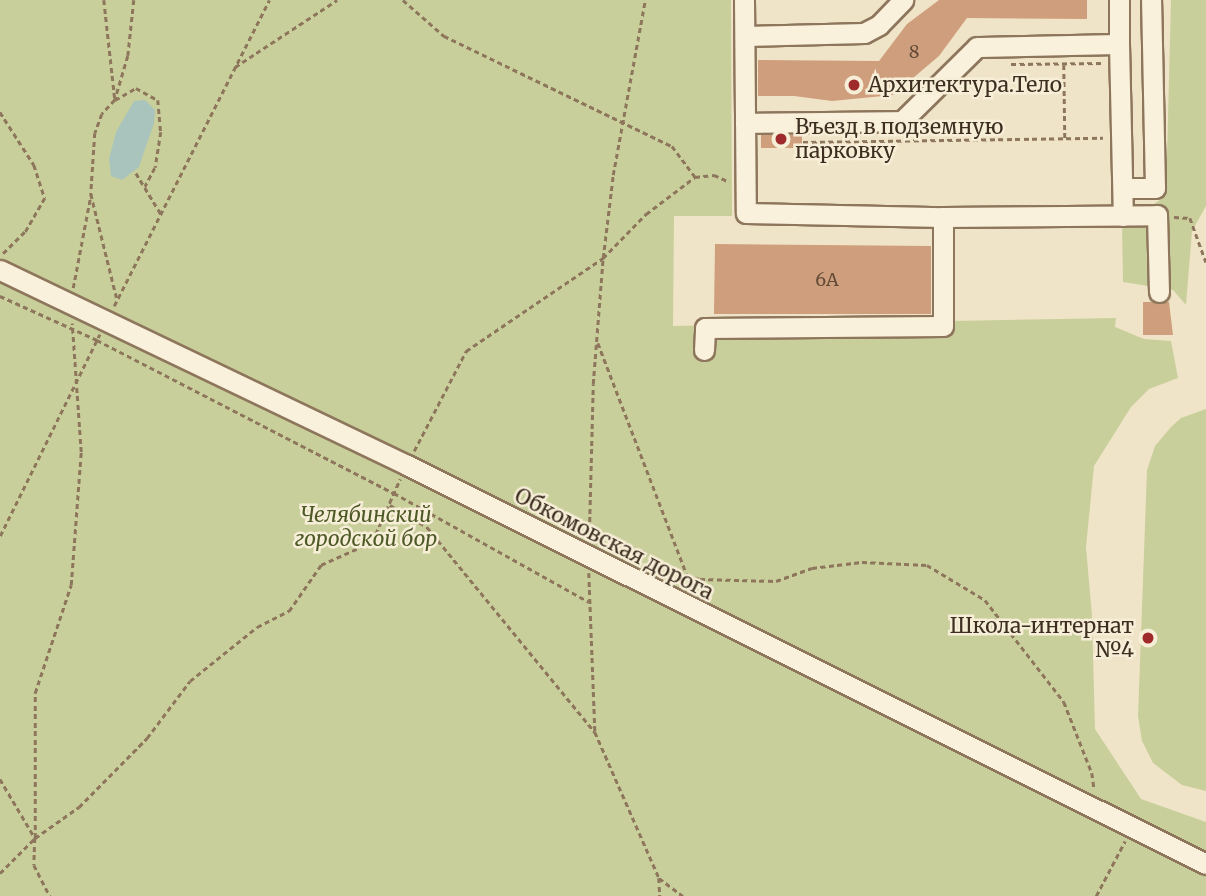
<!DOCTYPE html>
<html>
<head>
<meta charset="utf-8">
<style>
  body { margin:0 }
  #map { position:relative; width:1206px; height:896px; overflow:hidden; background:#f0e4c8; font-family:Merriweather,serif }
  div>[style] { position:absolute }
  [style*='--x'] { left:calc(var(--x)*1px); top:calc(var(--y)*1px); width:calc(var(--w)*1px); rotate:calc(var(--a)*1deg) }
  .green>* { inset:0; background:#c9cf9b }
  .water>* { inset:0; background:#a9c4bc }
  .building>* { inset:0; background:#cf9f7d }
  .path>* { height:2.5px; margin-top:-1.25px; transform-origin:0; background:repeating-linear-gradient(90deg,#8d765c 0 5px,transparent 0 8.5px) }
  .roads { filter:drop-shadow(2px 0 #8d765c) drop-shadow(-2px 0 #8d765c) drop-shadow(0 2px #8d765c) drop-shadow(0 -2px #8d765c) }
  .minor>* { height:19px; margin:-9.5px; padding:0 9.5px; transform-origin:9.5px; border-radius:9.5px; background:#faf1dc }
  .dots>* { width:19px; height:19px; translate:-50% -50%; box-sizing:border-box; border:4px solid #f7eed8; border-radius:50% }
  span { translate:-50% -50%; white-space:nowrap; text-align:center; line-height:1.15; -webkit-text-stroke:5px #f7eed8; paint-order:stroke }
  .number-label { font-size:18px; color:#624a37 }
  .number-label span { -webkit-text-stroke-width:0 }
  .poi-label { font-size:21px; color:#3d2e20 }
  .left { translate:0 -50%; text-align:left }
  .right { translate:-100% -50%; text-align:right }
  .park-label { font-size:21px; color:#4d5a26; font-style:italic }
  .street-label { font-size:21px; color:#3d2e20 }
</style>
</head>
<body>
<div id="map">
  <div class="green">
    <i style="clip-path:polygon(0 0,731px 0,732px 216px,674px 216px,673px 326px,1116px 318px,1115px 327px,1144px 339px,1171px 341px,1178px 378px,1149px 389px,1131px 407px,1094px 466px,1086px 547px,1092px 616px,1095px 729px,1141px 799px,1206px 822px,1206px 896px,0 896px)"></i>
    <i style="clip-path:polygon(1171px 0,1206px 0,1206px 206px,1192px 231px,1186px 305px,1173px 290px,1123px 282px,1122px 225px,1166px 196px)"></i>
    <i style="clip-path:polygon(1206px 409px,1206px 791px,1182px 785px,1153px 763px,1142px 741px,1138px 716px,1147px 470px,1155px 446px,1171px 427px,1181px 418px)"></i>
  </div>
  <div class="water">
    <i style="clip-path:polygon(145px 100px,155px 110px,154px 123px,139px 167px,122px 180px,111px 176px,109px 159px,116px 132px,134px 101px)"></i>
  </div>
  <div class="building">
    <i style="clip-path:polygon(939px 0,1087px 0,1087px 19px,967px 18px,939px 56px,893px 95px,832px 101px,794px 96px,758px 96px,758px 60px,879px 61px,907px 24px)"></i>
    <i style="clip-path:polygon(761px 135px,802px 135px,802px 148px,761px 148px)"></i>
    <i style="clip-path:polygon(715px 244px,931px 246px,931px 314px,714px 314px)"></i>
    <i style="clip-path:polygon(1143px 302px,1169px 302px,1173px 335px,1143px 335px)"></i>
  </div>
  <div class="path">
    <i style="--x:104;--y:0;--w:101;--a:83.7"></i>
    <i style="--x:115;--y:100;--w:19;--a:133"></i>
    <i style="--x:102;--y:114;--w:20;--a:110"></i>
    <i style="--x:95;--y:133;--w:61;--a:93.8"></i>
    <i style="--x:91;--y:194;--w:108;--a:76.1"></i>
    <i style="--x:134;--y:0;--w:56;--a:96.1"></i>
    <i style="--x:128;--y:56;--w:46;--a:106.5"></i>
    <i style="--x:115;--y:100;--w:24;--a:-30"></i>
    <i style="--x:136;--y:88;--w:25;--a:29"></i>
    <i style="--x:158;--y:100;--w:32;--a:85"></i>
    <i style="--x:161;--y:132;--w:36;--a:99"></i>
    <i style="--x:155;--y:168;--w:21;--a:118"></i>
    <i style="--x:403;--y:0;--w:55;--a:41.3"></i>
    <i style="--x:444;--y:36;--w:253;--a:25.8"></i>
    <i style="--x:672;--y:146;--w:39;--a:53"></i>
    <i style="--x:1011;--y:64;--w:91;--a:-0.6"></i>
    <i style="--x:1064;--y:65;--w:73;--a:89.2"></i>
    <i style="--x:235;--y:67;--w:122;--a:-33.3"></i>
    <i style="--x:0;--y:112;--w:63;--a:57.3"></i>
    <i style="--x:34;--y:165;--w:35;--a:72"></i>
    <i style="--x:45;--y:198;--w:39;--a:120"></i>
    <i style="--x:25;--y:232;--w:33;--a:135"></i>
    <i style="--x:803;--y:142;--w:300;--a:-0.8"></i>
    <i style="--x:136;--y:173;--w:48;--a:58.6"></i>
    <i style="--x:1174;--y:217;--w:16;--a:4"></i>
    <i style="--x:1190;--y:218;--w:47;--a:70"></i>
    <i style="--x:73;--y:288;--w:96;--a:-79.2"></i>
    <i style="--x:0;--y:296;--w:107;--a:24.4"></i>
    <i style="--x:97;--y:340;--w:334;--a:27.3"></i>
    <i style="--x:394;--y:493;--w:223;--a:29.2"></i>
    <i style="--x:114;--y:306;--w:343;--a:-63.1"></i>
    <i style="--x:598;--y:343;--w:262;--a:69"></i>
    <i style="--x:414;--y:451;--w:113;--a:-62.5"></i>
    <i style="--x:466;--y:351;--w:166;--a:-34.2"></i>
    <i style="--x:603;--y:258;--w:62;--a:-45.7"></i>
    <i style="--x:646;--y:214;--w:61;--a:-37.1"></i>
    <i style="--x:695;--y:177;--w:19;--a:-6"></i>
    <i style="--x:714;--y:175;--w:17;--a:24"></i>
    <i style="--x:390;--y:505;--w:43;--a:30.7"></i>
    <i style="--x:427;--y:527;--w:265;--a:50.7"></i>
    <i style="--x:0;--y:536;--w:225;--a:-63.7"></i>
    <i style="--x:589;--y:539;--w:155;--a:-88.5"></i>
    <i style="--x:593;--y:384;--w:126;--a:-85.5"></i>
    <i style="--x:603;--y:258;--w:84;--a:-83.1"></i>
    <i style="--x:613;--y:175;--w:178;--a:-79.6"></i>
    <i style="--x:624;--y:553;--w:19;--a:-6"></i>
    <i style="--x:643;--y:551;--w:41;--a:32.2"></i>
    <i style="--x:678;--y:573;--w:23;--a:15"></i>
    <i style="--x:700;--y:579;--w:76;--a:1.5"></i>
    <i style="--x:776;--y:581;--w:38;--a:-20"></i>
    <i style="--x:812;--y:568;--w:50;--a:-6.8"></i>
    <i style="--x:862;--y:562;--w:65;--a:2.6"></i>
    <i style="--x:927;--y:565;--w:68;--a:31.1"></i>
    <i style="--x:985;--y:600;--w:129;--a:52.2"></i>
    <i style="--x:1064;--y:702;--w:76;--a:68.5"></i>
    <i style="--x:1092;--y:773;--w:15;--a:82"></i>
    <i style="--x:589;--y:573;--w:159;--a:87.8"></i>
    <i style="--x:595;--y:732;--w:159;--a:66.3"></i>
    <i style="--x:659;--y:878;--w:18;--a:87"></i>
    <i style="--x:0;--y:779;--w:69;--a:59.3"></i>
    <i style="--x:35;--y:838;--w:27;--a:92"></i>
    <i style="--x:34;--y:865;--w:35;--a:63"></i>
    <i style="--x:35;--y:838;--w:145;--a:-90"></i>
    <i style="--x:35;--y:693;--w:114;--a:-71.6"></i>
    <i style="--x:71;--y:585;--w:133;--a:-85.7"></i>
    <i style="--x:81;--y:452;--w:129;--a:-94"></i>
    <i style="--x:0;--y:873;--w:49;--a:-45"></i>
    <i style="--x:35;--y:838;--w:54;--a:-35.2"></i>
    <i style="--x:79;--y:807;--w:97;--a:-45.4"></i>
    <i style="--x:147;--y:738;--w:71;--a:-53"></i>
    <i style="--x:190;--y:681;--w:86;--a:-38.9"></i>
    <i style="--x:257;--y:627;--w:36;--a:-27"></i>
    <i style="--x:289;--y:611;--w:56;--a:-55.2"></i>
    <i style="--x:321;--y:565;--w:56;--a:-24.3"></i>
    <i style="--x:372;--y:542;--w:69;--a:-66"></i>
    <i style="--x:659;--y:878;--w:30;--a:37"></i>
    <i style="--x:1096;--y:896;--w:62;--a:-62.2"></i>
  </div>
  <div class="roads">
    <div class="minor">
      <i style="--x:744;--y:0;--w:213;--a:89.5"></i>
      <i style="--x:746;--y:213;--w:197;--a:1.2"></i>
      <i style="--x:943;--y:217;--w:214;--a:-0.5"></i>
      <i style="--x:1157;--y:215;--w:77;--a:88.5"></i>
      <i style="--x:1119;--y:0;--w:44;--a:90"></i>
      <i style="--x:745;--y:36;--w:119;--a:-1.4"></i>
      <i style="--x:864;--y:33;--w:17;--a:-28"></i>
      <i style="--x:879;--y:25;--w:35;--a:-46"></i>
      <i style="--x:745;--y:123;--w:157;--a:-0.7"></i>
      <i style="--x:902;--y:121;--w:105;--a:-44.6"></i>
      <i style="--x:977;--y:47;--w:142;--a:-1.2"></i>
      <i style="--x:1119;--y:44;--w:172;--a:88.7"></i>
      <i style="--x:1123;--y:188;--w:32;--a:0"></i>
      <i style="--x:1155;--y:188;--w:188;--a:-91.2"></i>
      <i style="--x:0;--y:270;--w:451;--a:25.6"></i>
      <i style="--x:407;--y:465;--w:893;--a:26.54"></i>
      <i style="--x:704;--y:350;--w:22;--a:-87"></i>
      <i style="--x:705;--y:328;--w:238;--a:-0.5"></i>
      <i style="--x:943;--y:326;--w:109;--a:-90"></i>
    </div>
  </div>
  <div class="dots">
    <i style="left:854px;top:85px;background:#9e2a2b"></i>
    <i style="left:781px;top:139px;background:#9e2a2b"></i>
    <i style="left:1148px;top:638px;background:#9e2a2b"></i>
  </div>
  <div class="number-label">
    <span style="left:914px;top:52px">8</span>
    <span style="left:827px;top:280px">6А</span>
  </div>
  <div class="poi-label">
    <span class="left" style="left:868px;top:85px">Архитектура.Тело</span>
    <span class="left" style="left:795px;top:139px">Въезд в подземную<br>парковку</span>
    <span class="right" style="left:1134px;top:638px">Школа-интернат<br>№4</span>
  </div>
  <div class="park-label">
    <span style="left:366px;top:527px">Челябинский<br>городской бор</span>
  </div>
  <div class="street-label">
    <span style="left:614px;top:544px;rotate:27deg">Обкомовская дорога</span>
  </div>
</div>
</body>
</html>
